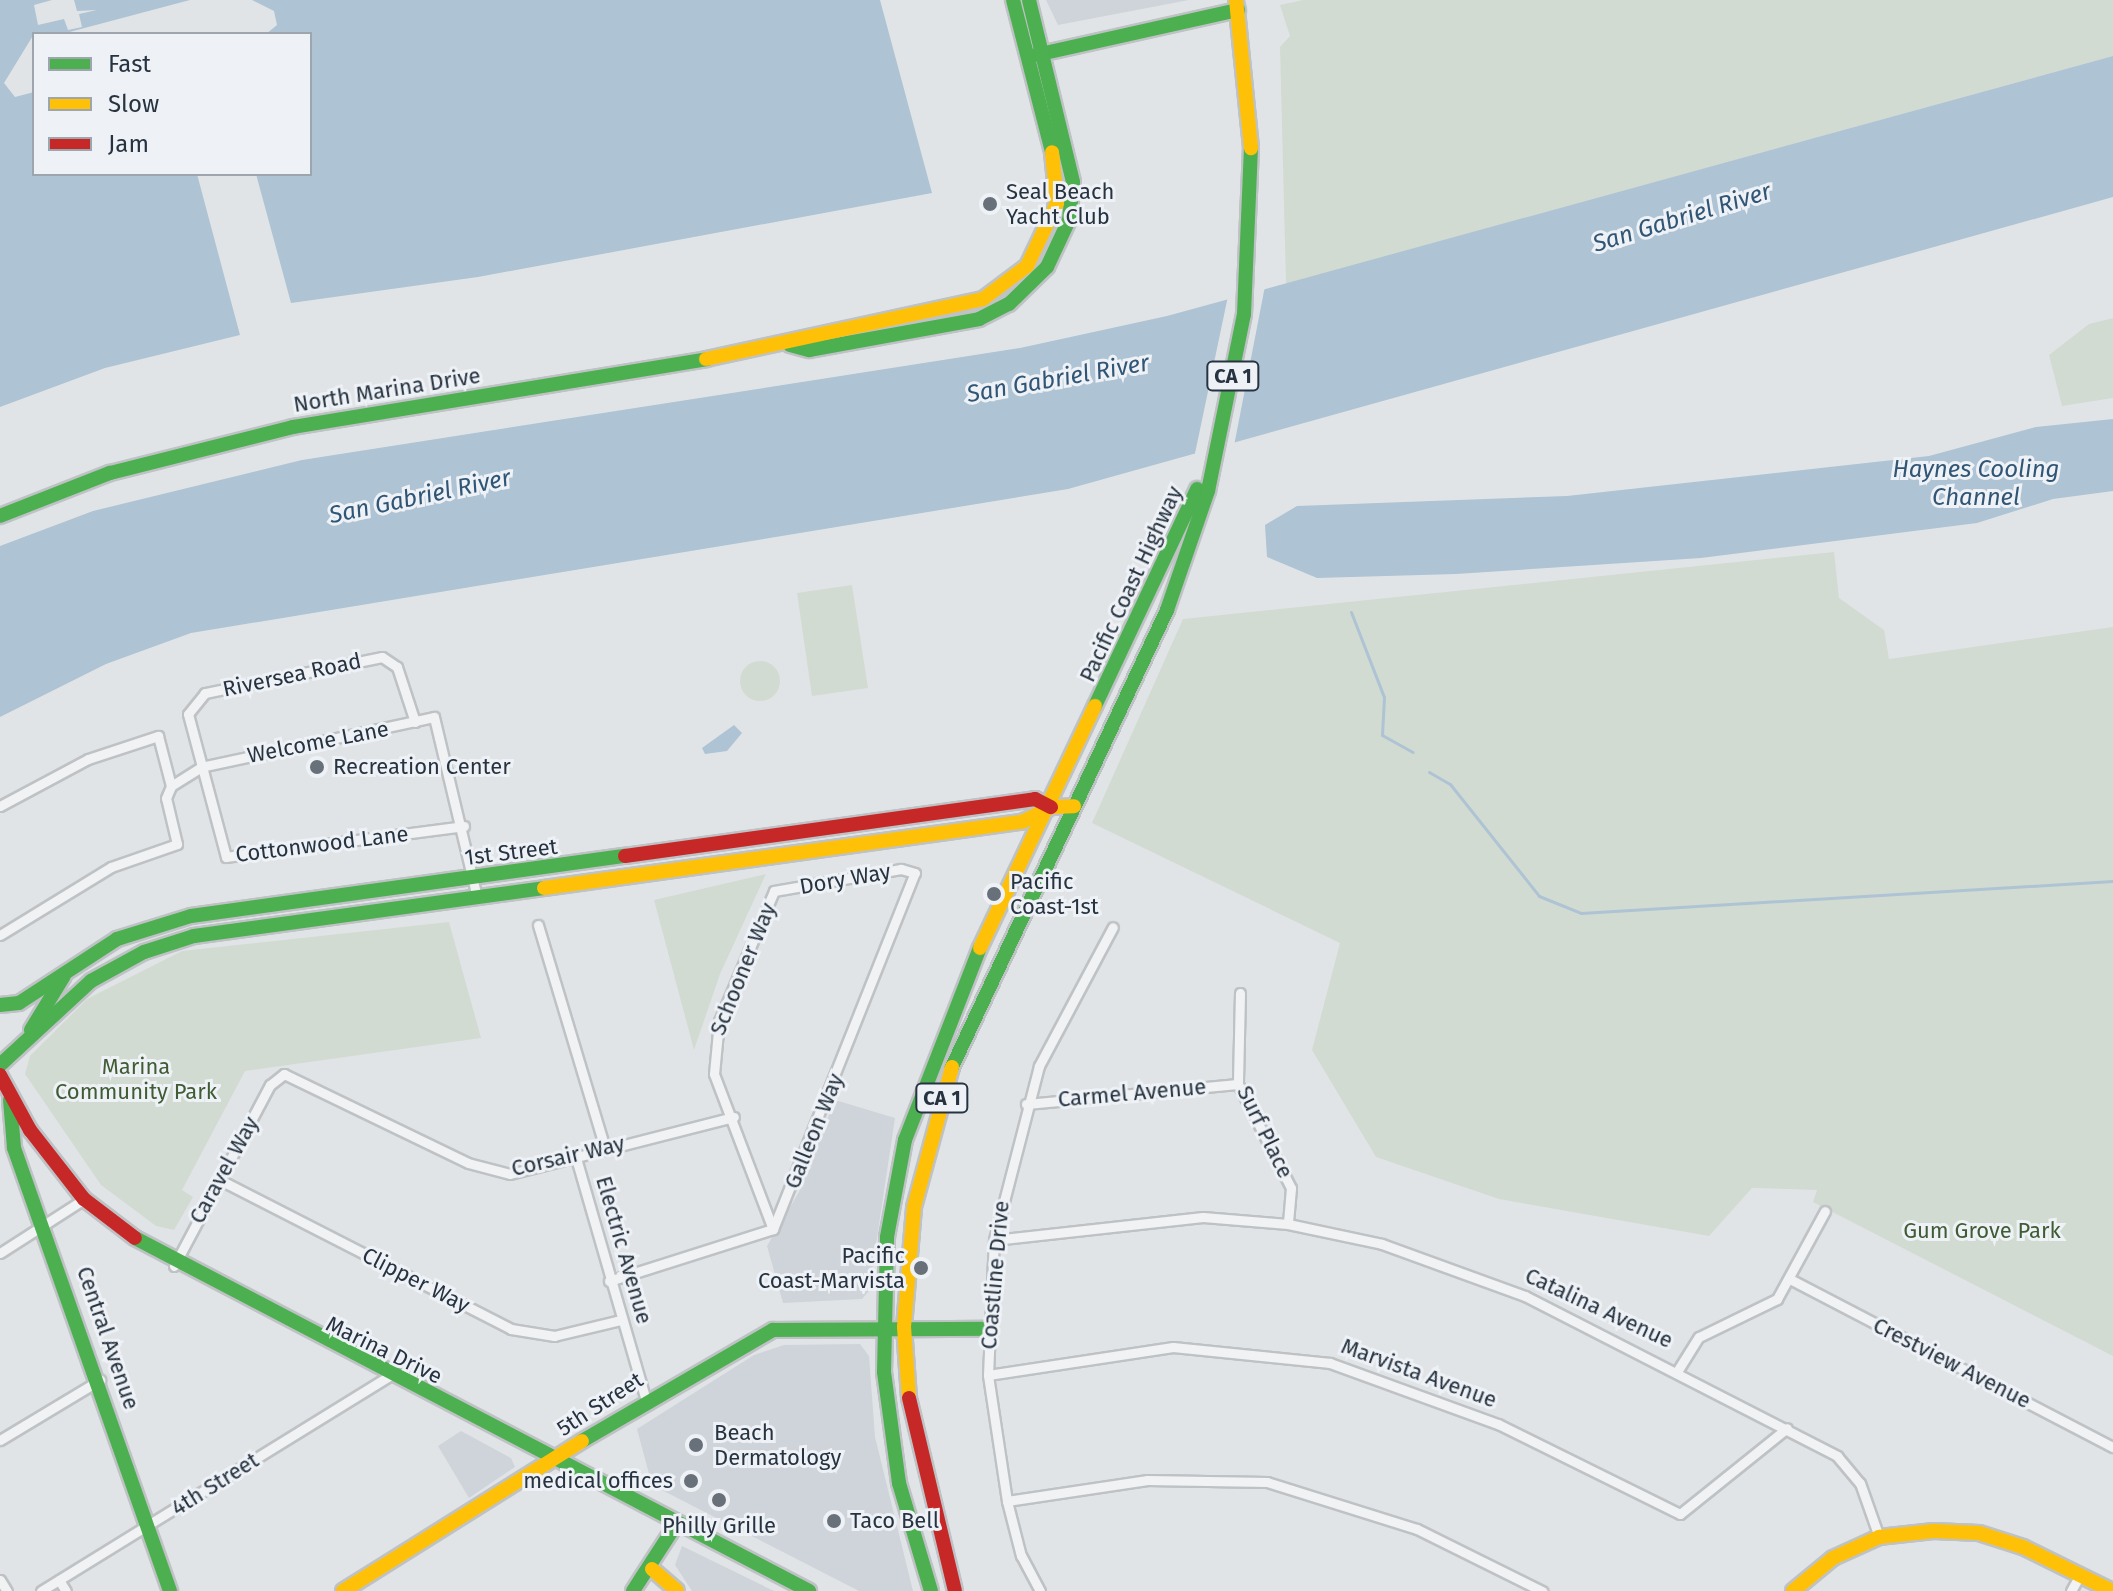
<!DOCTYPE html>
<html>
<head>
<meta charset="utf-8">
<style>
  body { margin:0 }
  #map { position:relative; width:2113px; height:1591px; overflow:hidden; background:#e1e4e7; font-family:"Fira Sans",sans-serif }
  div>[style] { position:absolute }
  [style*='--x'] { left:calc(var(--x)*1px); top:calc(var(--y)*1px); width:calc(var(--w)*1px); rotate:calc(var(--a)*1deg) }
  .built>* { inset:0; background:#cfd4da }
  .green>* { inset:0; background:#d2dbd2 }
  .round { border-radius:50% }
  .water>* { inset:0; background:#aec3d3 }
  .pier>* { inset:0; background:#e1e4e7 }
  .stream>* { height:3px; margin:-1.5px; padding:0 1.5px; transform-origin:1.5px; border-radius:1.5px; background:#aec3d3 }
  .roads { filter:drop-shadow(2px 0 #bfc2c5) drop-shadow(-2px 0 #bfc2c5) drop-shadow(0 2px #bfc2c5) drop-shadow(0 -2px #bfc2c5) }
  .street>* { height:9px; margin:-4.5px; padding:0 4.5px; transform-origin:4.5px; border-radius:4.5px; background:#f1f2f3 }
  .fast>* { height:14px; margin:-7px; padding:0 7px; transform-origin:7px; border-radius:7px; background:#4caf50 }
  .slow>* { height:14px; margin:-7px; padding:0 7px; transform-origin:7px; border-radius:7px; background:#ffc107 }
  .jam>* { height:14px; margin:-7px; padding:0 7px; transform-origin:7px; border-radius:7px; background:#c62828 }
  .dots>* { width:22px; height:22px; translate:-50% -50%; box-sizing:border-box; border:4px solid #eef2f6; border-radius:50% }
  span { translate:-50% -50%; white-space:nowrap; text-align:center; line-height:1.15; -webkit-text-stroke:6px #eef2f6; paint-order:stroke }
  .shield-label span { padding:2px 6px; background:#eef2f6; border:2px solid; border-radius:6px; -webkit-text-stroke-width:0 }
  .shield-label { font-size:20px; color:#273340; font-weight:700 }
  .poi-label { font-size:22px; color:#273340 }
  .left { translate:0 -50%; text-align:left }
  .right { translate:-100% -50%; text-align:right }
  .street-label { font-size:22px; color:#273340 }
  .park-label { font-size:22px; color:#3f5c34 }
  .water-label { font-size:24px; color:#305575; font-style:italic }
  .legend { position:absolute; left:32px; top:32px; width:280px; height:144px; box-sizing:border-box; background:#eef2f6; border:2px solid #9ea6ad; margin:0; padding:10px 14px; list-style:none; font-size:24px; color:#273340 }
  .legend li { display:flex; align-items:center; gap:16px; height:40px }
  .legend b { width:40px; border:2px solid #9ea6ad }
</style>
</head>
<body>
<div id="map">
  <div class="built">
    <i style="clip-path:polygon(1046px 0,1189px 0,1058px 25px)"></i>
    <i style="clip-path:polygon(835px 1100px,895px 1118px,869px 1291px,862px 1299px,783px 1303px,767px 1246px,799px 1192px)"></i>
    <i style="clip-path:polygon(860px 1344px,869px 1356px,875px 1437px,913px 1591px,859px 1591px,652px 1485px,637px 1429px,754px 1355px,784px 1345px)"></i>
    <i style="clip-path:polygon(461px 1431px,511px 1458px,515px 1467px,469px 1498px,438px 1446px)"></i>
    <i style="clip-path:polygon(682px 1546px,774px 1591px,692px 1591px,675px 1565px)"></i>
  </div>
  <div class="green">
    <i style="clip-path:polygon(1303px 0,2113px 0,2113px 56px,1286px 284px,1280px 47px,1290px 36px,1280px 5px)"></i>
    <i style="clip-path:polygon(2113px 318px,2113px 398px,2062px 406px,2049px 355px,2089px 324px)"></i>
    <i style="clip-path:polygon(1834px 552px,1839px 598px,1884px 630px,1889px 659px,2113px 627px,2113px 1356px,1813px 1202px,1817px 1190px,1752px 1188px,1709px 1236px,1499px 1199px,1376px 1157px,1312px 1050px,1340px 943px,1092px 823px,1183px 619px)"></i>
    <i style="clip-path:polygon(852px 585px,868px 688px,812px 696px,797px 593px)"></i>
    <i class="round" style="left:740px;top:661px;width:40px;height:40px"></i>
    <i style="clip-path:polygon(766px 874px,720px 974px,694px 1050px,654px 900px)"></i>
    <i style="clip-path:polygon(449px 922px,481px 1038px,245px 1071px,182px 1190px,193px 1197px,174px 1230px,156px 1226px,101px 1185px,25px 1074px,30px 1056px,87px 999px,182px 951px)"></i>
  </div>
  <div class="water">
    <i style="clip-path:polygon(0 0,190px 0,62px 34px,34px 34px,4px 83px,15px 97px,34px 92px,34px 174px,197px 174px,240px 335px,105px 368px,0 407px)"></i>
    <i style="clip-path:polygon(252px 0,880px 0,932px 193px,478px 277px,291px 303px,256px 174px,310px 174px,310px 34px,266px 34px,277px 25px,274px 11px)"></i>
    <i style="clip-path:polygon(2113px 56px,2113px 197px,1068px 489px,191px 633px,106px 664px,0 717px,0 546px,93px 511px,302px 460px,1020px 348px,1167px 316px)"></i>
    <i style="clip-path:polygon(2113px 419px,2113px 491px,2053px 499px,1977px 523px,1701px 558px,1456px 574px,1317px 578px,1267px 557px,1265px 525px,1297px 506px,1567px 496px,1929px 456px,2036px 427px)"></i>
    <i style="clip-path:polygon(734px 725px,742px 733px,727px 751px,705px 754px,702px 748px)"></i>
  </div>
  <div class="pier">
    <i style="clip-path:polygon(52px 0,74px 0,77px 11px,97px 10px,79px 14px,82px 27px,68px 30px,64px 19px,38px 25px,34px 5px)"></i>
    <i style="clip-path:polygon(1265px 286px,1233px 451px,1193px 463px,1228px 296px)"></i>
  </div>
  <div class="stream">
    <i style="--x:1351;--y:612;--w:91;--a:68.8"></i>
    <i style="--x:1384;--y:697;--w:38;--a:93"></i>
    <i style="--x:1382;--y:735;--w:35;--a:29"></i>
    <i style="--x:1429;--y:772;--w:24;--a:30"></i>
    <i style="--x:1450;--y:784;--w:143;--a:51.5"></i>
    <i style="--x:1539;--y:896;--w:45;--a:22"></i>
    <i style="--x:1581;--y:913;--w:533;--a:-3.44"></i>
  </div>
  <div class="roads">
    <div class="street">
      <i style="--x:415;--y:722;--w:58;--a:-108.1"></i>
      <i style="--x:397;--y:667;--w:18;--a:-146"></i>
      <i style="--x:382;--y:657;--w:181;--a:168.5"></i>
      <i style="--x:205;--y:693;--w:27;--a:129"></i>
      <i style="--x:188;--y:714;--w:148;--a:75.1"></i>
      <i style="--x:226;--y:857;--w:240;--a:-7.4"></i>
      <i style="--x:171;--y:786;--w:36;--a:-32"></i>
      <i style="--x:201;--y:767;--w:238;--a:-12.1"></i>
      <i style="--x:434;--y:717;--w:186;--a:76.6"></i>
      <i style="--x:0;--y:806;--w:100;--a:-28.1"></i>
      <i style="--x:88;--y:759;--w:74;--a:-18.2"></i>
      <i style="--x:158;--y:736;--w:52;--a:75.4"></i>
      <i style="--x:538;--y:925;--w:233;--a:73.3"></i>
      <i style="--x:0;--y:935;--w:130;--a:-31.5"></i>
      <i style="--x:111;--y:867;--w:70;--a:-19.2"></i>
      <i style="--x:177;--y:844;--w:47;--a:-103.4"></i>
      <i style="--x:166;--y:798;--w:13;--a:-67"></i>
      <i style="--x:1240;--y:993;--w:91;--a:91.3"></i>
      <i style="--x:1238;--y:1084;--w:117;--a:63"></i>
      <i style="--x:1291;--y:1188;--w:36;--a:95"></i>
      <i style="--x:1026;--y:1104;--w:213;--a:-5.4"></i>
      <i style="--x:576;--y:1158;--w:252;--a:73.9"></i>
      <i style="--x:222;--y:1181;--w:325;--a:27.1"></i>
      <i style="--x:511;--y:1329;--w:44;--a:9.2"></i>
      <i style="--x:554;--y:1336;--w:68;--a:-13.6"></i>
      <i style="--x:994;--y:1240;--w:210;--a:-6.3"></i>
      <i style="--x:1203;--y:1217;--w:85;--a:4.7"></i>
      <i style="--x:1288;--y:1224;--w:96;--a:12"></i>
      <i style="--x:1382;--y:1244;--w:152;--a:20"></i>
      <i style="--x:1525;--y:1296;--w:351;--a:27.1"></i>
      <i style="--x:1837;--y:1456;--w:35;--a:50"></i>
      <i style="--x:1860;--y:1483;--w:57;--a:70.6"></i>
      <i style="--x:0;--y:1253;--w:100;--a:-32.7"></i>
      <i style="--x:174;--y:1266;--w:205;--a:-62.1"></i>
      <i style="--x:270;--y:1085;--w:18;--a:-38"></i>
      <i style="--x:284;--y:1074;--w:204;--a:25.8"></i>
      <i style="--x:468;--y:1163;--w:43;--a:14.7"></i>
      <i style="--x:510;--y:1174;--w:231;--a:-14.3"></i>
      <i style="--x:1790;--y:1279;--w:364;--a:27.5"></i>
      <i style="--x:609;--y:1281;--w:172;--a:-17.6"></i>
      <i style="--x:773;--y:1229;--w:383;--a:-68.3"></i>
      <i style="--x:915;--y:873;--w:15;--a:-164"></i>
      <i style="--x:901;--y:869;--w:129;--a:170.2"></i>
      <i style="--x:774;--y:891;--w:141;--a:112.9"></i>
      <i style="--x:719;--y:1021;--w:53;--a:95.4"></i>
      <i style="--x:714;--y:1074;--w:166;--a:69.2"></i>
      <i style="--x:1678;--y:1370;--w:39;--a:-58"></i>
      <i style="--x:1699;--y:1337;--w:87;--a:-26"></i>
      <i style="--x:1777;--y:1299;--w:100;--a:-61.4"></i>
      <i style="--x:988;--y:1375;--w:187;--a:-8.6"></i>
      <i style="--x:1173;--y:1347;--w:158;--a:5.8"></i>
      <i style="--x:1330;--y:1363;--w:179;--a:20"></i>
      <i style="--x:1498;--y:1424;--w:203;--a:26.3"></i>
      <i style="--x:1680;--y:1514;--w:137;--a:-38.8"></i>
      <i style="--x:0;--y:1440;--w:117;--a:-31"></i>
      <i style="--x:1007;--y:1501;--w:142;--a:-8.5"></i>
      <i style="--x:1147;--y:1480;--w:120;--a:1"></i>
      <i style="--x:1267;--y:1482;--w:157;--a:17.4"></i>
      <i style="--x:1417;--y:1529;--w:140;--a:26.4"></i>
      <i style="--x:0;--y:1580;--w:13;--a:58"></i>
      <i style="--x:59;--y:1580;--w:13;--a:58"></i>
      <i style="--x:41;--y:1591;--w:409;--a:-31.7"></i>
      <i style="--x:1040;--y:1591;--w:40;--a:-118"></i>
      <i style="--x:1021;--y:1556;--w:57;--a:-104.3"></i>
      <i style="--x:1007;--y:1501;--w:127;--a:-98.6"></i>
      <i style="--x:988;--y:1375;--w:135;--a:-87.5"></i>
      <i style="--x:994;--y:1240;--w:180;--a:-75.5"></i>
      <i style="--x:1039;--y:1066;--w:157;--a:-62"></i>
      <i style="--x:2071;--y:1591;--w:18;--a:-61"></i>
    </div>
    <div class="fast">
      <i style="--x:1013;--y:0;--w:157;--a:75.6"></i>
      <i style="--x:1036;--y:55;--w:207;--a:-12.6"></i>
      <i style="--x:790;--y:345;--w:20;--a:15"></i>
      <i style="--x:809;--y:350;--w:173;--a:-10.3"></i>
      <i style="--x:979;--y:319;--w:34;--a:-27"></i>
      <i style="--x:1009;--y:304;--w:53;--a:-44.2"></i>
      <i style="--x:1047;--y:267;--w:52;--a:-64.9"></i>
      <i style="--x:1069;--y:220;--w:38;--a:-84"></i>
      <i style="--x:1073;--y:182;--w:187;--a:-103.6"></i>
      <i style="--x:0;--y:516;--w:118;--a:-21.4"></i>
      <i style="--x:110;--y:473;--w:189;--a:-14.1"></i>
      <i style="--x:293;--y:427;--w:419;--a:-9.3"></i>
      <i style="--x:1095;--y:706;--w:240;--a:-64.8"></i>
      <i style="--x:0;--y:1005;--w:19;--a:-6"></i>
      <i style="--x:19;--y:1003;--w:117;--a:-33.1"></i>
      <i style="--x:117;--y:939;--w:77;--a:-17.3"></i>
      <i style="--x:191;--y:916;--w:438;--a:-7.9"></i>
      <i style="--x:31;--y:1030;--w:63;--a:-58.6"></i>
      <i style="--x:0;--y:1065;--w:124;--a:-42.7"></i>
      <i style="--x:91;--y:981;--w:60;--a:-28.7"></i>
      <i style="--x:144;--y:952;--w:52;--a:-17.7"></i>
      <i style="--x:194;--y:936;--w:353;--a:-7.8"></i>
      <i style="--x:952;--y:1067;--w:505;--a:-64.8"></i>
      <i style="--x:1167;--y:610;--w:126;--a:-71"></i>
      <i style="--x:1208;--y:491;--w:181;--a:-78.5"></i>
      <i style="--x:1244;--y:314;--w:166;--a:-87.6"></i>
      <i style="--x:10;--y:1100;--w:48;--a:85.2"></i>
      <i style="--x:14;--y:1148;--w:470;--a:70.6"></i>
      <i style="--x:135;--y:1238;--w:761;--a:27.64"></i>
      <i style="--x:582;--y:1441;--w:221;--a:-30.2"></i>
      <i style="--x:773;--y:1330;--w:215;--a:-0.3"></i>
      <i style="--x:633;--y:1591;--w:81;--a:-57.1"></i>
      <i style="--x:931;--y:1591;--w:113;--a:-106.5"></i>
      <i style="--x:899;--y:1483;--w:112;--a:-97.7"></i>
      <i style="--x:884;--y:1372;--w:135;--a:-88.7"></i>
      <i style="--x:887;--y:1237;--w:99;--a:-79.5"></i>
      <i style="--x:905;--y:1140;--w:206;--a:-68.7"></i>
    </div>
    <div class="slow">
      <i style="--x:1236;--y:0;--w:149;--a:84.2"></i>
      <i style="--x:706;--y:359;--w:283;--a:-12.2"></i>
      <i style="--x:983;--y:299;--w:55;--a:-36.9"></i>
      <i style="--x:1027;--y:266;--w:70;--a:-64.5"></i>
      <i style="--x:1057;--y:203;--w:51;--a:-95.6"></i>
      <i style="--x:544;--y:888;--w:483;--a:-7.9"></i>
      <i style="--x:1022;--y:822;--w:33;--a:-27"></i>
      <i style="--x:1051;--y:807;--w:23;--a:-2"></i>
      <i style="--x:980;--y:948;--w:268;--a:-64.6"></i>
      <i style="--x:909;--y:1398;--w:71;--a:-94"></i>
      <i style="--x:904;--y:1327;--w:120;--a:-85.2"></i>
      <i style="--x:914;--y:1207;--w:145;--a:-74.8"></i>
      <i style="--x:652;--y:1569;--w:33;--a:41"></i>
      <i style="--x:343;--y:1591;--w:282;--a:-32.1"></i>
      <i style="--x:1793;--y:1591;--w:52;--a:-39.5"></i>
      <i style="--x:1833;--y:1558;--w:51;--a:-24.5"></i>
      <i style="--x:1879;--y:1537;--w:55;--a:-6.2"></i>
      <i style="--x:1934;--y:1531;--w:45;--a:2.5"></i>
      <i style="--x:1979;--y:1533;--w:46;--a:17.7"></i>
      <i style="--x:2023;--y:1547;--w:99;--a:26.3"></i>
    </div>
    <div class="jam">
      <i style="--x:625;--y:856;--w:414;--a:-7.9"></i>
      <i style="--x:1035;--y:799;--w:18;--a:27"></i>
      <i style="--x:0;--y:1075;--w:63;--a:61.4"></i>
      <i style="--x:30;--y:1130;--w:88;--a:52"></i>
      <i style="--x:84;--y:1199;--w:64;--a:37.4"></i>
      <i style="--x:909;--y:1398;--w:198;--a:76.6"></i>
    </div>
  </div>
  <div class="dots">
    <i style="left:990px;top:204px;background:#68717a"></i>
    <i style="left:317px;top:767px;background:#68717a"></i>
    <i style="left:994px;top:894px;background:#68717a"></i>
    <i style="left:921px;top:1268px;background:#68717a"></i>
    <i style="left:696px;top:1445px;background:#68717a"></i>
    <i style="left:691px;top:1481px;background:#68717a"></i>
    <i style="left:719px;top:1500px;background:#68717a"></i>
    <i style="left:834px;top:1521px;background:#68717a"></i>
  </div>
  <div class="shield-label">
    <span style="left:1233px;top:376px">CA 1</span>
    <span style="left:942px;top:1098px">CA 1</span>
  </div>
  <div class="poi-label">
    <span class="left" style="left:1006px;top:204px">Seal Beach<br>Yacht Club</span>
    <span class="left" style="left:333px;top:767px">Recreation Center</span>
    <span class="left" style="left:1010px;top:894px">Pacific<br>Coast-1st</span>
    <span class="right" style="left:905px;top:1268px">Pacific<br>Coast-Marvista</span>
    <span class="left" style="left:714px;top:1445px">Beach<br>Dermatology</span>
    <span class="right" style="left:673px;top:1481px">medical offices</span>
    <span class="left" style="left:850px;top:1521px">Taco Bell</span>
    <span style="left:719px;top:1526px">Philly Grille</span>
  </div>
  <div class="street-label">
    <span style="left:387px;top:390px;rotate:-9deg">North Marina Drive</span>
    <span style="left:1131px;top:584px;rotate:-65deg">Pacific Coast Highway</span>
    <span style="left:292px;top:675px;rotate:-12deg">Riversea Road</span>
    <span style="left:318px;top:742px;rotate:-11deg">Welcome Lane</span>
    <span style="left:322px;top:844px;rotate:-7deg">Cottonwood Lane</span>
    <span style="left:511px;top:852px;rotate:-7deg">1st Street</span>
    <span style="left:845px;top:879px;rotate:-10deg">Dory Way</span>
    <span style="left:743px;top:969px;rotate:-68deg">Schooner Way</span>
    <span style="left:1132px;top:1093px;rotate:-5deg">Carmel Avenue</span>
    <span style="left:814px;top:1131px;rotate:-68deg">Galleon Way</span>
    <span style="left:1265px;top:1132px;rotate:64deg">Surf Place</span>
    <span style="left:568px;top:1156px;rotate:-13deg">Corsair Way</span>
    <span style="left:224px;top:1170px;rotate:-61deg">Caravel Way</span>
    <span style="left:624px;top:1250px;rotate:74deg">Electric Avenue</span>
    <span style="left:995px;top:1275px;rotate:-85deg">Coastline Drive</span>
    <span style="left:416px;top:1280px;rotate:27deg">Clipper Way</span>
    <span style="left:1599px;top:1308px;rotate:25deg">Catalina Avenue</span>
    <span style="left:108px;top:1338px;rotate:71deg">Central Avenue</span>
    <span style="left:384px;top:1350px;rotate:26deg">Marina Drive</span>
    <span style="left:1952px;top:1363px;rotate:27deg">Crestview Avenue</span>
    <span style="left:1419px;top:1373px;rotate:20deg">Marvista Avenue</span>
    <span style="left:600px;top:1404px;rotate:-33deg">5th Street</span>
    <span style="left:215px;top:1484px;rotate:-32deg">4th Street</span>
  </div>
  <div class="park-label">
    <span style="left:136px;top:1079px">Marina<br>Community Park</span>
    <span style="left:1982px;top:1231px">Gum Grove Park</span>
  </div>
  <div class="water-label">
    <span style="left:1682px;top:218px;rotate:-17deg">San Gabriel River</span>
    <span style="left:1058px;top:379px;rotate:-10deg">San Gabriel River</span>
    <span style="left:1976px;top:484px">Haynes Cooling<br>Channel</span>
    <span style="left:420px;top:497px;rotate:-12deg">San Gabriel River</span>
  </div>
  <ul class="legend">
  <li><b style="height:10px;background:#4caf50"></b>Fast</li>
  <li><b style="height:10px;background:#ffc107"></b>Slow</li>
  <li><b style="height:10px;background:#c62828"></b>Jam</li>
  </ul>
</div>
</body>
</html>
